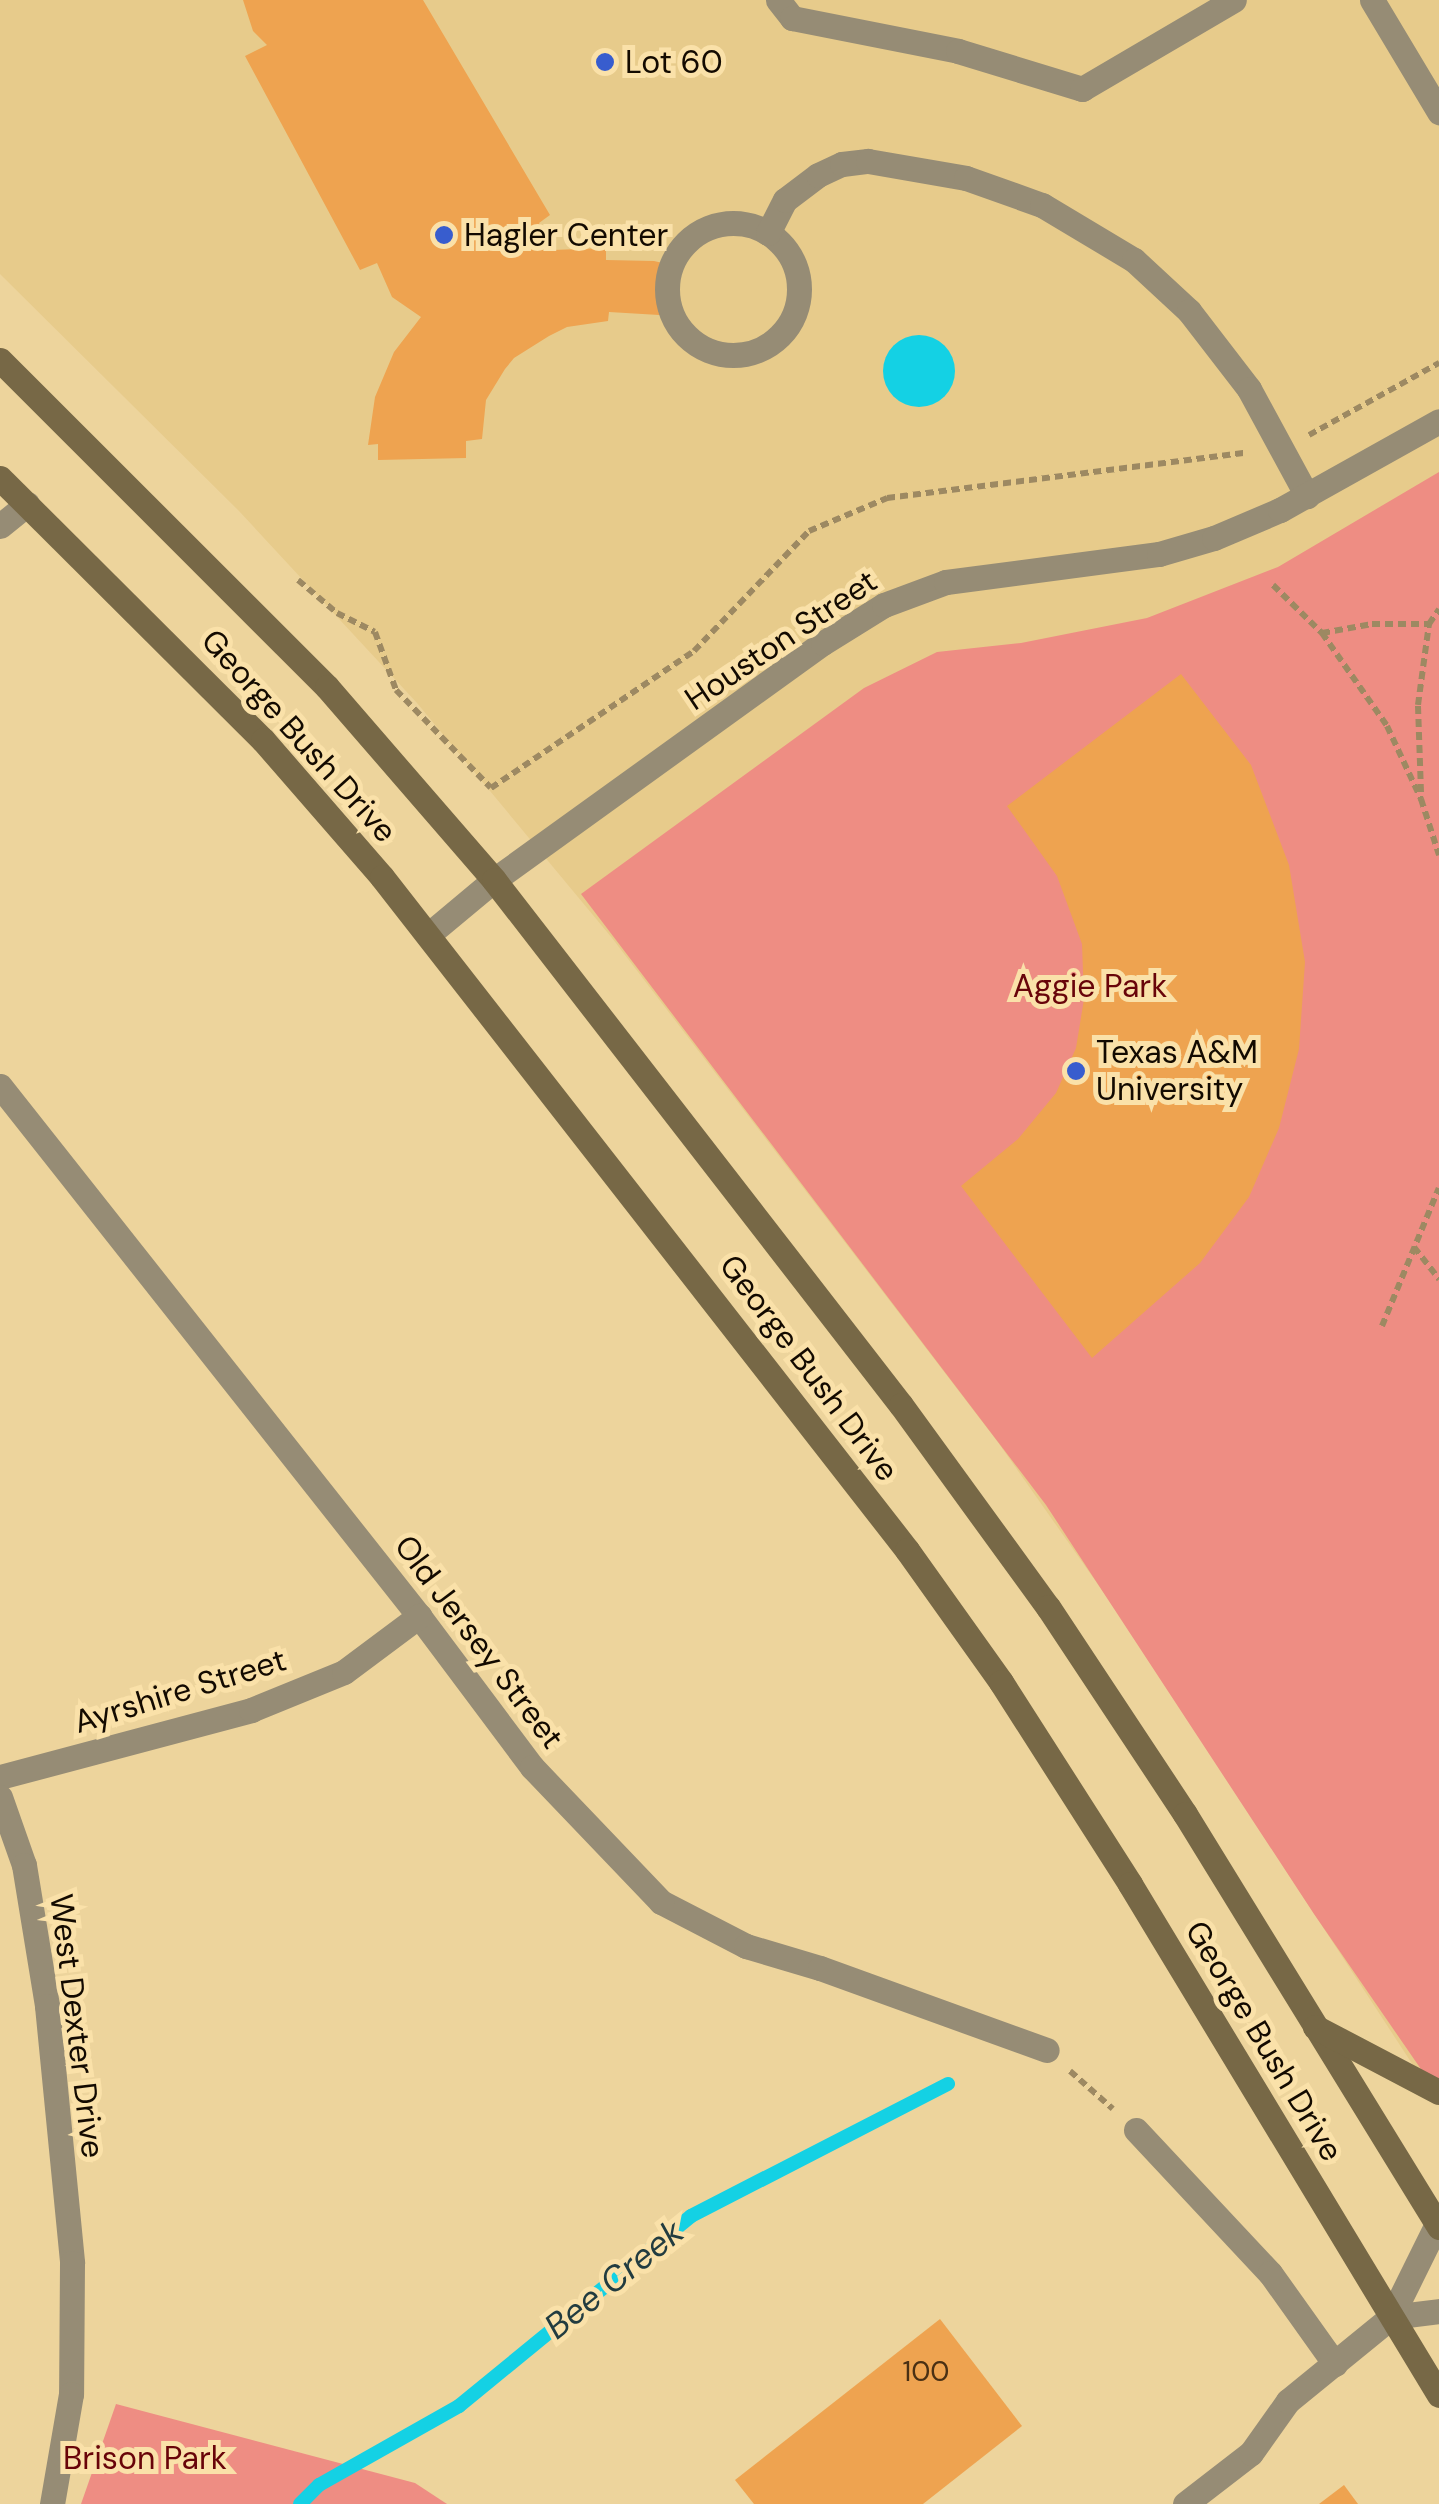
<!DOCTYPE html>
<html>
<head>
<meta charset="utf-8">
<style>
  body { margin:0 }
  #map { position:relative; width:1439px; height:2504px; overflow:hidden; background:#edd49c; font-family:"DM Sans",sans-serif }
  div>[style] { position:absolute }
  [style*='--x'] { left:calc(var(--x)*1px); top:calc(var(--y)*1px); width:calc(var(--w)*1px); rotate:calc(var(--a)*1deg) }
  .built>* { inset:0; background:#e7cb8b }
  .green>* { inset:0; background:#ee8d83 }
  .water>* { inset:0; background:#14d1e4 }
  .round { border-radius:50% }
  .stream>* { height:14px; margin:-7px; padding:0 7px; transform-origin:7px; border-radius:7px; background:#14d1e4 }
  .building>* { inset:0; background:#eea350 }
  .path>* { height:6px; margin-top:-3px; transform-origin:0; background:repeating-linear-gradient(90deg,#9d8962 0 8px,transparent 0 13px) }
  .service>* { height:25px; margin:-12.5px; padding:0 12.5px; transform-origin:12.5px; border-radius:12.5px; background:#968c75 }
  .minor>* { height:25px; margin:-12.5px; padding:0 12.5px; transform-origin:12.5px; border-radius:12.5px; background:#968c75 }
  .minor>.ring { margin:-12.5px; padding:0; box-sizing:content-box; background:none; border:25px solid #968c75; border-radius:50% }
  .tertiary>* { height:25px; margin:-12.5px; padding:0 12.5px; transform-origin:12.5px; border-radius:12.5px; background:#968c75 }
  .secondary>* { height:25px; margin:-12.5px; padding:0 12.5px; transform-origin:12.5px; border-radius:12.5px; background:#776846 }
  .dots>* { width:28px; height:28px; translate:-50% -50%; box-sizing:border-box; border:5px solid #fae1a9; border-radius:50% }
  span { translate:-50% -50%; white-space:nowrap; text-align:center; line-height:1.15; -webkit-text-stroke:10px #fae1a9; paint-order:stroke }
  .number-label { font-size:28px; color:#4a3014 }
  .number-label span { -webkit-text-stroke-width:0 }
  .poi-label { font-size:32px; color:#130a00 }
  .left { translate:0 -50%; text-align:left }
  .street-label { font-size:32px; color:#130a00 }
  .park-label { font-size:32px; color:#680409 }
  .water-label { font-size:35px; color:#223c40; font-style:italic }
</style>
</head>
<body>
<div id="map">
  <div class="built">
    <i style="clip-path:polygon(0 0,1439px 0,1439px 2105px,1118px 1613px,997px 1441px,612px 938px,417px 703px,239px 511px,0 274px)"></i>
  </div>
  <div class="green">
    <i style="clip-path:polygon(1439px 472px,1439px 2081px,1425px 2075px,1314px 1914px,1046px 1505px,581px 894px,864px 688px,937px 652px,1021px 643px,1147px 618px,1278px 567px)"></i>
    <i style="clip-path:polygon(116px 2404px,415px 2483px,447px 2504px,81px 2504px)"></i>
  </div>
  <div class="water">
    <i class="round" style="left:883px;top:335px;width:72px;height:72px"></i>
  </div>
  <div class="stream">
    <i style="--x:300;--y:2504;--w:27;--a:-45"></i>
    <i style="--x:319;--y:2485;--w:161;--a:-29.4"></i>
    <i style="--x:459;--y:2406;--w:300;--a:-39.3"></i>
    <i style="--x:691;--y:2216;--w:289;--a:-27.2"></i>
  </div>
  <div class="building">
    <i style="clip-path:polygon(243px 0,423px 0,550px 215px,539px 223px,553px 250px,606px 248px,606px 260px,654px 261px,680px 267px,676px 316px,609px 312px,608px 321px,567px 327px,549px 336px,514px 358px,505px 369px,486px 400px,482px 439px,466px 441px,466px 458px,378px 460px,378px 444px,368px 445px,375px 397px,394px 352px,421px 317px,392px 297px,377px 263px,360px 270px,245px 56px,267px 45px,253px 31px)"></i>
    <i style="clip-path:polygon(1181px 674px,1251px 765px,1289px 865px,1305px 962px,1299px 1049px,1279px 1128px,1249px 1197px,1200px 1263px,1092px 1358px,961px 1186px,1018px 1139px,1056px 1093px,1076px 1048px,1084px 999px,1082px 944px,1057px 876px,1007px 806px)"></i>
    <i style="clip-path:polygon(940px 2319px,1022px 2426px,923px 2504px,754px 2504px,735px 2480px)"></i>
    <i style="clip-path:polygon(1344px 2485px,1358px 2504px,1319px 2504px)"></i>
  </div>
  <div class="path">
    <i style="--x:1309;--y:435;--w:149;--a:-29"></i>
    <i style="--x:298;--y:580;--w:51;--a:40.2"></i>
    <i style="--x:337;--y:613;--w:42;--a:26.6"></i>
    <i style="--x:375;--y:632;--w:62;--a:70.1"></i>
    <i style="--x:396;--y:690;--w:136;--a:45.9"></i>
    <i style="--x:491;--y:788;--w:245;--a:-34"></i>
    <i style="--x:694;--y:651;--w:166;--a:-46.2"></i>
    <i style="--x:809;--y:531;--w:85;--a:-22.9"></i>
    <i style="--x:887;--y:498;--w:361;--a:-7.2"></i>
    <i style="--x:1273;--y:585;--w:69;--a:44.4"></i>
    <i style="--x:1322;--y:633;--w:113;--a:55"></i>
    <i style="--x:1387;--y:726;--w:81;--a:65"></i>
    <i style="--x:1421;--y:799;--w:59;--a:72.2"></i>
    <i style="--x:1322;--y:633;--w:51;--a:-10.2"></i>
    <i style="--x:1372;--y:624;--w:57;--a:0"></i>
    <i style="--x:1421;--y:792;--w:87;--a:-92"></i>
    <i style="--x:1418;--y:705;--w:82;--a:-82.3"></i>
    <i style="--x:1429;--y:624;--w:18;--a:-56"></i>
    <i style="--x:1414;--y:1247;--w:41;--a:52"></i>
    <i style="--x:1382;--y:1326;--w:149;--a:-67.6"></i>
    <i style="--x:1070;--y:2071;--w:57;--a:41.5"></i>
  </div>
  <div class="service">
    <i style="--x:778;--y:0;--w:23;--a:52"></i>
    <i style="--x:792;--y:18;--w:169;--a:11.2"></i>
    <i style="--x:958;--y:51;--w:130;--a:17"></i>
    <i style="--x:1082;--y:89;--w:176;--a:-30.4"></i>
    <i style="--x:661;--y:1902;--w:96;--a:27.4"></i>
    <i style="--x:746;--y:1946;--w:77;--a:16.6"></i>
    <i style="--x:820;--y:1968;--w:241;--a:19.9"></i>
    <i style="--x:1136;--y:2130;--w:196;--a:46.9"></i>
    <i style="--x:1270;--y:2273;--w:112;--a:54.5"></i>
  </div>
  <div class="minor">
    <i style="--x:1372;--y:0;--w:131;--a:59.1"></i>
    <i class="ring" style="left:667px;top:223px;width:107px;height:107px"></i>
    <i style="--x:768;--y:233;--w:37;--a:-63"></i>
    <i style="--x:785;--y:200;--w:41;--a:-37.1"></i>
    <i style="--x:818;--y:175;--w:26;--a:-25"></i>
    <i style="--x:842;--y:164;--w:26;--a:-7"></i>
    <i style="--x:868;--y:161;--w:99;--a:9.8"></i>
    <i style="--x:966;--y:178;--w:81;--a:19.6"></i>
    <i style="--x:1042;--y:205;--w:107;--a:30.9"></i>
    <i style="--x:1134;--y:260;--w:75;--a:42.8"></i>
    <i style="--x:1189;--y:311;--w:98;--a:52.4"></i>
    <i style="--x:1249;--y:389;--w:122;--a:61.5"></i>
    <i style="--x:0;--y:526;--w:35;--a:-39"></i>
    <i style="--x:428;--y:935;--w:86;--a:-39.8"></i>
    <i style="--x:494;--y:880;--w:405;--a:-35.8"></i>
    <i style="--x:823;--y:643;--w:72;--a:-31.9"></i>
    <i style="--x:884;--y:605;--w:66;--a:-20.4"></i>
    <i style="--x:946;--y:582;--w:215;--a:-7.5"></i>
    <i style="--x:1159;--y:554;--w:57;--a:-16.2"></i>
    <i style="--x:1214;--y:538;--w:72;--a:-23"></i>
    <i style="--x:1280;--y:510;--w:182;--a:-29.2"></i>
    <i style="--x:0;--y:1086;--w:676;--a:51.67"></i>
    <i style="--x:419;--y:1616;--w:189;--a:53.2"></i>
    <i style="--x:532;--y:1767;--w:187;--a:46.3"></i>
    <i style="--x:0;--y:1777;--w:260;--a:-14.9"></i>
    <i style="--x:251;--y:1710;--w:100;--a:-22.2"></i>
    <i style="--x:344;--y:1672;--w:94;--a:-36.7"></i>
    <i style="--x:0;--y:1797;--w:72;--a:70.6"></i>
    <i style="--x:24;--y:1865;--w:143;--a:80.7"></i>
    <i style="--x:47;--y:2006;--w:258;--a:84.4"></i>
    <i style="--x:72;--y:2263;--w:131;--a:90.4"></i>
    <i style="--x:71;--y:2394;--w:112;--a:99.8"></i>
  </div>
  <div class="tertiary">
    <i style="--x:1391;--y:2317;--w:48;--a:-7.1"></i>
    <i style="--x:1185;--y:2504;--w:83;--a:-37.7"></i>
    <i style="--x:1251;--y:2453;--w:64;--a:-54.6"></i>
    <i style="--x:1288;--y:2401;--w:133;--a:-39.2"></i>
    <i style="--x:1391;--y:2317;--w:104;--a:-63.7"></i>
  </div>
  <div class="secondary">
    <i style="--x:0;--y:360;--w:462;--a:45"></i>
    <i style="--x:327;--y:687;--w:255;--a:49.1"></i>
    <i style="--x:494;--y:880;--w:664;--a:52.22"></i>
    <i style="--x:901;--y:1405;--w:250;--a:54"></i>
    <i style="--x:1048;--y:1607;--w:248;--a:56.5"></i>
    <i style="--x:1185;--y:1814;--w:485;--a:58.4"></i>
    <i style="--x:0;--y:478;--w:371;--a:44.9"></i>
    <i style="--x:263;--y:740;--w:181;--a:49"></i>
    <i style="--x:382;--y:877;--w:854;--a:52.04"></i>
    <i style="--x:907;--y:1550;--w:162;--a:54.5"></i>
    <i style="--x:1001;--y:1682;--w:240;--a:57.4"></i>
    <i style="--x:1130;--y:1884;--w:597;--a:58.84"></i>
    <i style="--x:1315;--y:2027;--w:140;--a:27.7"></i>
  </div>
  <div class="dots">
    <i style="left:605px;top:62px;background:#385dce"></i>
    <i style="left:444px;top:235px;background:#385dce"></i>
    <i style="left:1076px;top:1071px;background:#385dce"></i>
  </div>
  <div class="number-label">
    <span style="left:926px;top:2372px">100</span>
  </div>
  <div class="poi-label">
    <span class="left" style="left:625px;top:62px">Lot 60</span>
    <span class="left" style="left:464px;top:235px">Hagler Center</span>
    <span class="left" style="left:1096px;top:1071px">Texas A&amp;M<br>University</span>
  </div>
  <div class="street-label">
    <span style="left:781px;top:640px;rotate:-34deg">Houston Street</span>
    <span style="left:299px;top:736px;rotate:48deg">George Bush Drive</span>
    <span style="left:809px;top:1368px;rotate:53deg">George Bush Drive</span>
    <span style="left:479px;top:1642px;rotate:53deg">Old Jersey Street</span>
    <span style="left:180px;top:1691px;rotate:-17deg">Ayrshire Street</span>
    <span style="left:77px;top:2026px;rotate:83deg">West Dexter Drive</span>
    <span style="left:1264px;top:2041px;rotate:59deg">George Bush Drive</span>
  </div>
  <div class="park-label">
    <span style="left:1090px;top:986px">Aggie Park</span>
    <span style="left:145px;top:2458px">Brison Park</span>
  </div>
  <div class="water-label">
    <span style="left:614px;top:2279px;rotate:-39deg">Bee Creek</span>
  </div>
</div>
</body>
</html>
